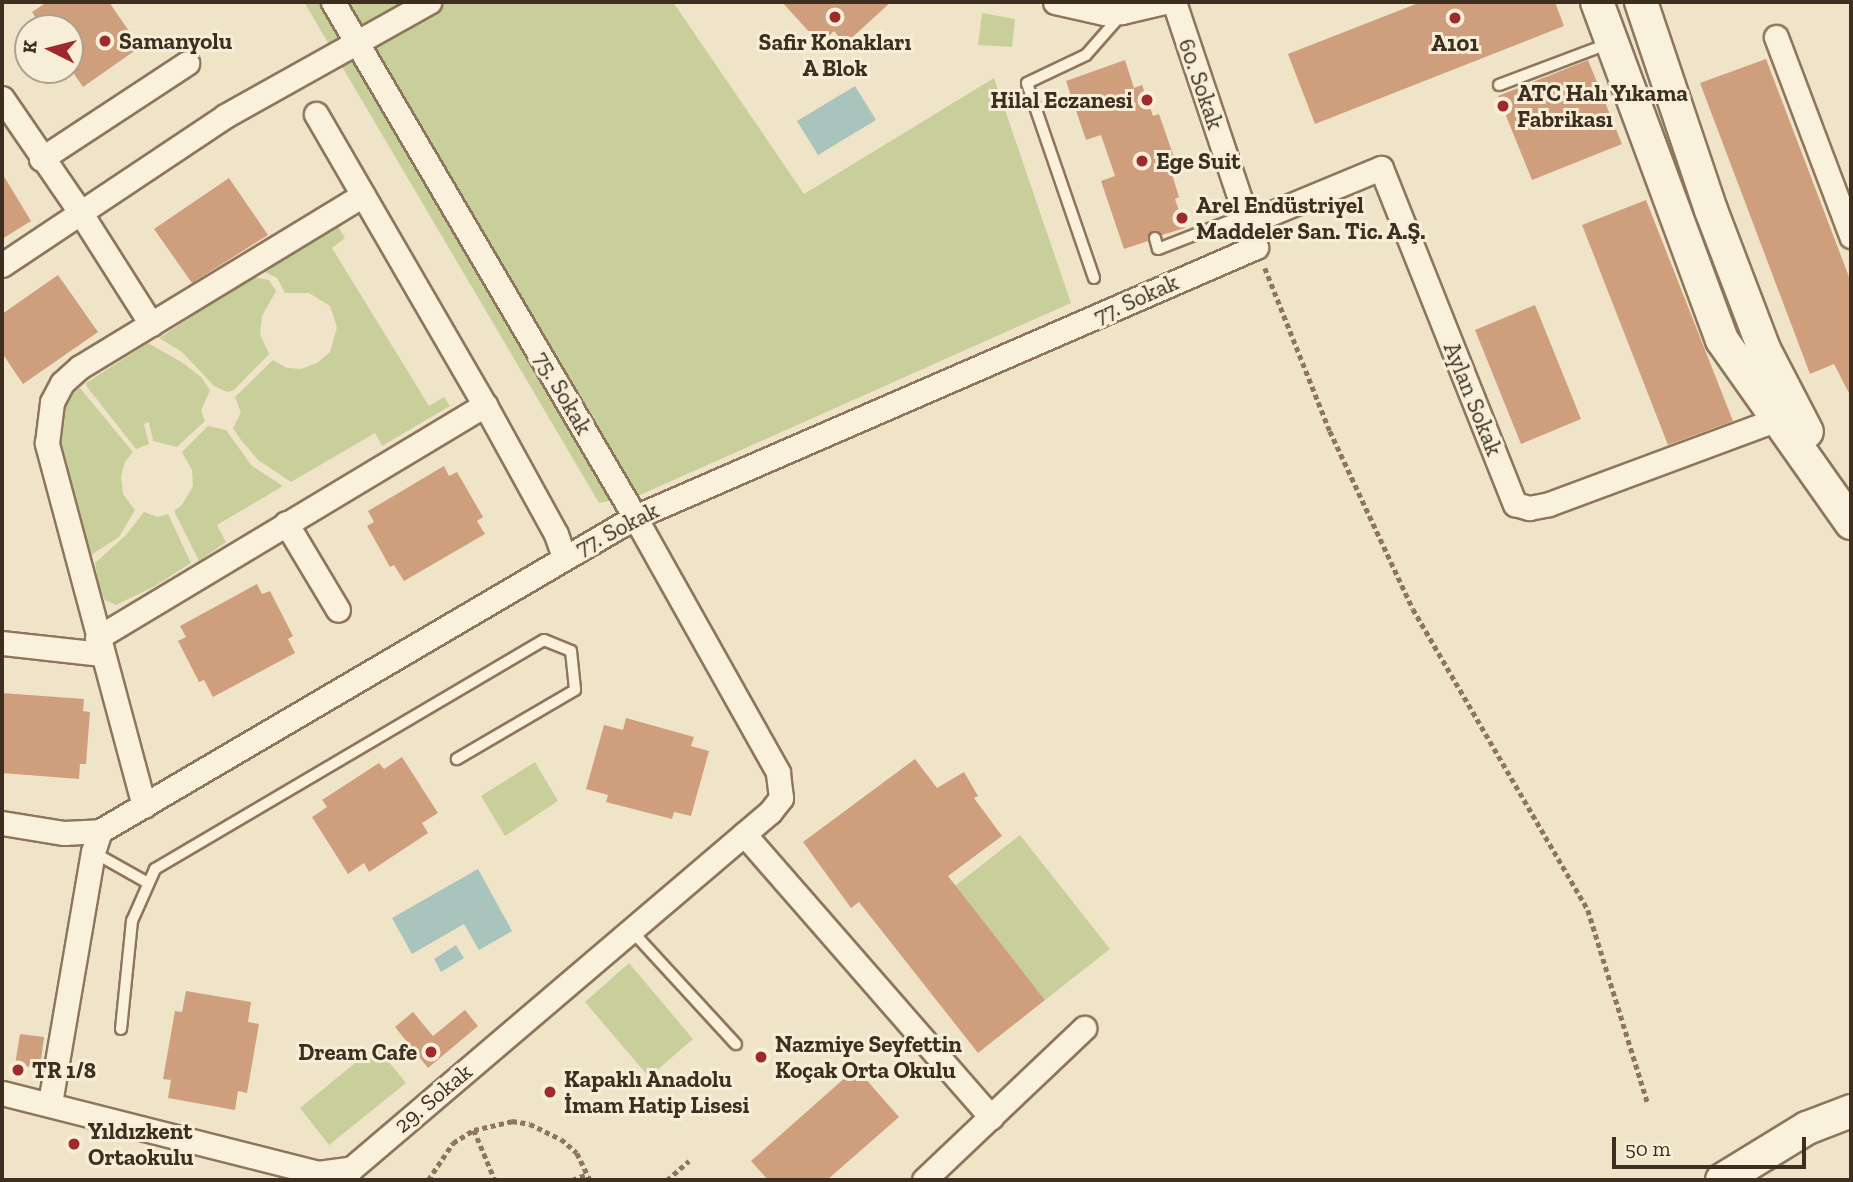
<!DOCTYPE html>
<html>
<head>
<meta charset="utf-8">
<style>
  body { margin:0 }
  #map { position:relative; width:1853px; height:1182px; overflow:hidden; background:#f0e4c8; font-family:"Zilla Slab",serif }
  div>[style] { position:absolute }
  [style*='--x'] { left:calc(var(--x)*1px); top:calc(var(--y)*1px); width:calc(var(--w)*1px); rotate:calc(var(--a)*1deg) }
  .green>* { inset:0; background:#c9cf9b }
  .water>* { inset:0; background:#a9c4bc }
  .building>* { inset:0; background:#cf9f7d }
  .path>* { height:4.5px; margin-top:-2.25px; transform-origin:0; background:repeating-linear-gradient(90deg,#8d765c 0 5px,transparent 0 8.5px) }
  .roads { filter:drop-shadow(2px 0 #8d765c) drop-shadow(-2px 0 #8d765c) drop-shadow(0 2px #8d765c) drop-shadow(0 -2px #8d765c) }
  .lane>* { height:10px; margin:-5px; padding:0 5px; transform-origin:5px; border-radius:5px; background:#faf1dc }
  .street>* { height:23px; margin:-11.5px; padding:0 11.5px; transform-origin:11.5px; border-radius:11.5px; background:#faf1dc }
  .secondary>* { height:32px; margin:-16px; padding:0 16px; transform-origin:16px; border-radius:16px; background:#faf1dc }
  .dots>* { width:19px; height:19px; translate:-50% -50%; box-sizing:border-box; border:4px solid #f7eed8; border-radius:50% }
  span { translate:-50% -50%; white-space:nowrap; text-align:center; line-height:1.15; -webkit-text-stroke:6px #f7eed8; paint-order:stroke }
  .poi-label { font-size:23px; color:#3d2e20; font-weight:700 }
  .left { translate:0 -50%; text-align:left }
  .right { translate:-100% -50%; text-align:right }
  .street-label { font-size:23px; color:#3d2e20 }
  .frame { position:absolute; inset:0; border:4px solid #3d2e20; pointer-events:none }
  .north { position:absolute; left:14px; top:14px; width:70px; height:70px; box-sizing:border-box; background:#f7eed8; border:2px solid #ada18e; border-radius:50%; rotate:276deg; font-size:19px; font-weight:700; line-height:28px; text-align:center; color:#3d2e20 }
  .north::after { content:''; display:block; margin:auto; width:24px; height:32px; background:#9e2a2b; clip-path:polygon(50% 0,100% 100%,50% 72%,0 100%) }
  .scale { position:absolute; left:1612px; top:1137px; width:194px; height:32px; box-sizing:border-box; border:4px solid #3d2e20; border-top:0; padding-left:9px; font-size:21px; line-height:24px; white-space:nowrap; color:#3d2e20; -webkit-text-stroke:5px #f7eed8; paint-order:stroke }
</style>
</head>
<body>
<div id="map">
  <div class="green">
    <i style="clip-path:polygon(304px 2px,673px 2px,804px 194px,994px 78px,1071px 303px,640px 495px,599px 503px)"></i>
    <i style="clip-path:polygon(982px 13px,1015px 19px,1012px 47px,978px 45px)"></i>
    <i style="clip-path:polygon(337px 225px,345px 238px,332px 248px,429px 406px,444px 397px,450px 406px,382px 446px,375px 433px,291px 482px,258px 460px,241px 440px,233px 428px,241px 413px,235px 397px,273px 360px,287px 368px,301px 369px,317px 363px,330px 352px,337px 327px,330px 306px,309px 293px,285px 293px,277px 278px,263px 271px)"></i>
    <i style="clip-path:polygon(252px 277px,269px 280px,276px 291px,262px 316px,260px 334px,269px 354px,234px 390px,227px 392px,214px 386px,182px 352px,159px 338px)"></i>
    <i style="clip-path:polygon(148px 343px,183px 363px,201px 377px,210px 390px,201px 411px,205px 421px,177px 447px,153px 441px,149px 422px,144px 424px,149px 444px,136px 449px,87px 387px,86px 383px)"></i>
    <i style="clip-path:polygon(80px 388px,133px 452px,125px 462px,121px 477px,123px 494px,135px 510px,119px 537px,91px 555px,59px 447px,58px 423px,67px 397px)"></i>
    <i style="clip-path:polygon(208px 426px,226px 430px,252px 466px,283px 486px,217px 525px,226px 542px,199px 561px,174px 511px,182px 505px,193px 486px,192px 470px,182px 452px)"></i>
    <i style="clip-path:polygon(144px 512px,158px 517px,168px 514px,191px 563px,155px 586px,116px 605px,105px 600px,100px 592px,95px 563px,126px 535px)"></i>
    <i style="clip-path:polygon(535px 762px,558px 801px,505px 836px,481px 796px)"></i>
    <i style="clip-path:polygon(1020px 835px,1110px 949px,1045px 1000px,955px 886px)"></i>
    <i style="clip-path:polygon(629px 963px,693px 1039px,649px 1077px,585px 1002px)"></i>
    <i style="clip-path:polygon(376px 1046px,406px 1083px,329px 1145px,300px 1108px)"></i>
  </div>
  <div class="water">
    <i style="clip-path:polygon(855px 86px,876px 120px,818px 155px,797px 121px)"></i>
    <i style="clip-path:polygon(478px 869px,512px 931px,479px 950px,464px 924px,412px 954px,392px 918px)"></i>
    <i style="clip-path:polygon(456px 945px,464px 958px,441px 972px,434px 959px)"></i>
  </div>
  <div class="building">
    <i style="clip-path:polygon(47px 2px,109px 2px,140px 47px,83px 87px,70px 68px,70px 28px,43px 28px,32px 12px)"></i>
    <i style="clip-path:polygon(782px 2px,891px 2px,845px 44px,834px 31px,820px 44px)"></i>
    <i style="clip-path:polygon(1421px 2px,1555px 2px,1564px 26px,1315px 124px,1288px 54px)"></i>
    <i style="clip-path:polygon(1766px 59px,1851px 282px,1851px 397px,1834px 364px,1810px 374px,1700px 83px)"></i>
    <i style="clip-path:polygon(1125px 60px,1134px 88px,1142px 85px,1153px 116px,1159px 114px,1178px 169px,1171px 171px,1179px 197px,1175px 199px,1185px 228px,1162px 235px,1152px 231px,1148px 241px,1124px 249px,1101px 181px,1115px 176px,1101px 135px,1086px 140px,1066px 81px)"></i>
    <i style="clip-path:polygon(1588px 60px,1622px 144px,1532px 180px,1498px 96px)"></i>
    <i style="clip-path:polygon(2px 173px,31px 221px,2px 239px)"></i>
    <i style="clip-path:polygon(229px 178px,268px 235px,192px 283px,154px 229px)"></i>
    <i style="clip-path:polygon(1646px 200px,1733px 421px,1668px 445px,1582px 225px)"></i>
    <i style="clip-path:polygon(58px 275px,98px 332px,23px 384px,2px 353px,2px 314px)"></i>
    <i style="clip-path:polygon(1535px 305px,1581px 419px,1521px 444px,1475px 330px)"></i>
    <i style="clip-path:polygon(444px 466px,449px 476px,457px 472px,483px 517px,477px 521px,485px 534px,404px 581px,394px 565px,390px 567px,367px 526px,374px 522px,368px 511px)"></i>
    <i style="clip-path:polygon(257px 584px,262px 594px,270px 591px,293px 636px,288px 639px,295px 653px,213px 697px,204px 680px,199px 682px,178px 641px,186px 637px,180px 626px)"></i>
    <i style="clip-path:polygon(2px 693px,84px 699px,83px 711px,90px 712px,86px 764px,80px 764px,79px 779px,2px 773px)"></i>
    <i style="clip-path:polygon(626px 718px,694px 737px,691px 746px,709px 751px,691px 816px,674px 812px,672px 819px,606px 802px,608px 795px,586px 789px,604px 725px,623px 730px)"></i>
    <i style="clip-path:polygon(402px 757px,438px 813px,422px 823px,428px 833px,369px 872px,364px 863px,348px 874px,312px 817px,327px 807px,322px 800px,379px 763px,384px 769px)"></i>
    <i style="clip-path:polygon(915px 759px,937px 788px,964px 772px,978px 796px,974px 798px,1002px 836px,948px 876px,1045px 1000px,978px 1053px,859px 902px,851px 908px,803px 842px)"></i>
    <i style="clip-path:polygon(186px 991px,251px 1002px,248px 1022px,259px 1024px,247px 1093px,238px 1091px,235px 1110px,168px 1098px,171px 1080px,163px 1079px,175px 1011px,182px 1012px)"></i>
    <i style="clip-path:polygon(465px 1010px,478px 1026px,428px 1068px,395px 1027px,413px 1012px,433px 1036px)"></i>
    <i style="clip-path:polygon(20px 1034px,44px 1037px,40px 1068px,15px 1065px)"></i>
    <i style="clip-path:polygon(856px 1068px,899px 1117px,827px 1180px,768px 1180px,751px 1161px)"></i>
  </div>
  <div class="path">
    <i style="--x:1265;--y:268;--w:175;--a:68.3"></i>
    <i style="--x:1330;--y:431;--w:196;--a:65"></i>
    <i style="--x:1413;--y:609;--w:348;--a:59.8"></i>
    <i style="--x:1588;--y:910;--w:203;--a:72.8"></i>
    <i style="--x:474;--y:1130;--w:54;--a:67.2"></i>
    <i style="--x:428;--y:1180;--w:45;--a:-56"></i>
    <i style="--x:453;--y:1143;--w:25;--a:-32"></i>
    <i style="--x:474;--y:1130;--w:39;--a:-13"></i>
    <i style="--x:512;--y:1121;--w:18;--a:9"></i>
    <i style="--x:530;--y:1124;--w:34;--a:26"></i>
    <i style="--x:561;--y:1139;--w:21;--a:41"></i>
    <i style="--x:577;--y:1153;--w:30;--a:64"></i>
    <i style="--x:572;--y:1180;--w:17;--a:-21"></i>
    <i style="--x:667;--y:1180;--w:29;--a:-41"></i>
  </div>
  <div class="roads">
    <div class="lane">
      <i style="--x:1499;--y:85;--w:119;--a:-20.7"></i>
      <i style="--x:1155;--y:238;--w:11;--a:75"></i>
      <i style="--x:1158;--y:249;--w:93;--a:-21.3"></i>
      <i style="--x:1094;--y:278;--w:206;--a:-109"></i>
      <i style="--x:1027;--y:83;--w:65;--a:-25.4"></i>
      <i style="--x:1086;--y:55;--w:53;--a:-48.8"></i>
      <i style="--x:93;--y:852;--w:63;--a:29.4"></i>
      <i style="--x:631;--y:930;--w:155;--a:47.4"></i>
      <i style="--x:121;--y:1029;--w:109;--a:-84.2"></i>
      <i style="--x:132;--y:921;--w:57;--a:-66.1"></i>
      <i style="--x:155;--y:869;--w:451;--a:-30.5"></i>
      <i style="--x:544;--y:640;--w:29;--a:22"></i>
      <i style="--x:571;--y:651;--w:39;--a:84"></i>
      <i style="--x:575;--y:690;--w:137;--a:149.7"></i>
    </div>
    <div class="street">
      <i style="--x:1055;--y:2;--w:50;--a:12.7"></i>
      <i style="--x:1104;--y:13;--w:18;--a:-3"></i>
      <i style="--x:1122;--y:12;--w:44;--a:-13.1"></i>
      <i style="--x:1776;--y:37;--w:213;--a:69.3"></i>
      <i style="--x:2;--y:98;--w:138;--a:55.6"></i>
      <i style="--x:80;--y:212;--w:133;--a:57.6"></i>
      <i style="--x:316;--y:114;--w:337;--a:59.9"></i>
      <i style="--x:485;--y:405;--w:147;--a:61.2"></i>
      <i style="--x:556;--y:534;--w:24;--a:71"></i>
      <i style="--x:41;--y:159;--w:175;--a:-33.3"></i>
      <i style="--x:1248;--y:223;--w:144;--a:-22.5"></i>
      <i style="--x:1381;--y:168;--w:362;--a:68.3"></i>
      <i style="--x:1515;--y:504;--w:15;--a:16"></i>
      <i style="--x:1529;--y:508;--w:20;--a:-11"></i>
      <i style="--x:1549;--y:504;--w:244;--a:-20.4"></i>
      <i style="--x:2;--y:265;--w:268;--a:-33.7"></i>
      <i style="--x:225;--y:116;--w:234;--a:-29.2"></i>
      <i style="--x:286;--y:523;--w:101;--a:59.1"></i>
      <i style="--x:97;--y:638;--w:453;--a:-31"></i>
      <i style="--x:2;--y:643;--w:100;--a:6.3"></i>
      <i style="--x:144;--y:806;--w:376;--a:-105"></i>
      <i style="--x:47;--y:443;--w:41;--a:-83"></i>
      <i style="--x:52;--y:402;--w:21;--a:-62"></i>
      <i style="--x:62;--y:383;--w:24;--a:-42"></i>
      <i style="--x:80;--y:367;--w:331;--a:-31.3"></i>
      <i style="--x:2;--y:823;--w:63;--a:9.2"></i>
      <i style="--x:64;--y:833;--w:36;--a:-3"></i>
      <i style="--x:100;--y:831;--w:620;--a:-30.41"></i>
      <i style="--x:635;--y:517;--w:677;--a:-23.5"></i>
      <i style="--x:1256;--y:247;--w:258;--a:-108.5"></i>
      <i style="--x:744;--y:834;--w:376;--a:48.9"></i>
      <i style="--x:2;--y:1093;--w:326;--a:14.2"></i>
      <i style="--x:318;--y:1173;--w:34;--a:-8"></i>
      <i style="--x:352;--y:1168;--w:549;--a:-40.42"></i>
      <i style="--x:770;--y:812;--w:18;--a:-52"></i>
      <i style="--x:781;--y:798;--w:26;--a:-97"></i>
      <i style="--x:778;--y:772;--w:292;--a:-119.3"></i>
      <i style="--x:635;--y:517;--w:597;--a:-120.39"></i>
      <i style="--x:50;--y:1103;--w:255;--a:-80.3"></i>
      <i style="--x:93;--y:852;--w:22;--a:-72"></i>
      <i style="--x:924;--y:1180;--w:221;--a:-43.5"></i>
    </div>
    <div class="secondary">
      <i style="--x:1597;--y:2;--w:360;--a:69.7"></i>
      <i style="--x:1722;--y:340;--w:224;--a:54.8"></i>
      <i style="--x:1641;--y:2;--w:219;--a:71.4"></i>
      <i style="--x:1711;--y:210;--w:149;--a:69.1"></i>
      <i style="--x:1764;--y:349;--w:93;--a:62.6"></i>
      <i style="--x:1722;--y:1180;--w:100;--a:-31.5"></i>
      <i style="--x:1807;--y:1128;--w:47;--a:-21.1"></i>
    </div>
  </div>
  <div class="dots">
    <i style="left:835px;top:17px;background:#9e2a2b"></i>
    <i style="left:1455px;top:18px;background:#9e2a2b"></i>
    <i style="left:105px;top:41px;background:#9e2a2b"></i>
    <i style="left:1147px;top:100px;background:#9e2a2b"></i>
    <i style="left:1503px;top:106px;background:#9e2a2b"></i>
    <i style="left:1142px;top:161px;background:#9e2a2b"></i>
    <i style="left:1182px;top:218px;background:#9e2a2b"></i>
    <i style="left:431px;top:1052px;background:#9e2a2b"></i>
    <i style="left:761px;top:1057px;background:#9e2a2b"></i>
    <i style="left:18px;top:1070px;background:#9e2a2b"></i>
    <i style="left:550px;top:1092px;background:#9e2a2b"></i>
    <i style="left:74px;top:1144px;background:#9e2a2b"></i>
  </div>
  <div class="poi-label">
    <span class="left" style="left:119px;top:41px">Samanyolu</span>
    <span style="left:835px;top:55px">Safir Konakları<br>A Blok</span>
    <span style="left:1455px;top:43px">A101</span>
    <span class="left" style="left:1517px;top:106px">ATC Halı Yıkama<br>Fabrikası</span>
    <span class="right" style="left:1133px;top:100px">Hilal Eczanesi</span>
    <span class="left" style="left:1156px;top:161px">Ege Suit</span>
    <span class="left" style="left:1196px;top:218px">Arel Endüstriyel<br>Maddeler San. Tic. A.Ş.</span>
    <span class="left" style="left:775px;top:1057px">Nazmiye Seyfettin<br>Koçak Orta Okulu</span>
    <span class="right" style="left:417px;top:1052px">Dream Cafe</span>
    <span class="left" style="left:32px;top:1070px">TR 1/8</span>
    <span class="left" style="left:564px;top:1092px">Kapaklı Anadolu<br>İmam Hatip Lisesi</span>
    <span class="left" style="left:88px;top:1144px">Yıldızkent<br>Ortaokulu</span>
  </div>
  <div class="street-label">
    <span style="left:1201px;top:84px;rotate:71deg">60. Sokak</span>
    <span style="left:1136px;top:299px;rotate:-24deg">77. Sokak</span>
    <span style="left:563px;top:393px;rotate:60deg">75. Sokak</span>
    <span style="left:1473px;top:399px;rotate:68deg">Aylan Sokak</span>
    <span style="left:617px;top:529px;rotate:-27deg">77. Sokak</span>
    <span style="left:433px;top:1098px;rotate:-40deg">29. Sokak</span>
  </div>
  <div class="frame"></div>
  <div class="north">K</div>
  <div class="scale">50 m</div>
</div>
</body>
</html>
